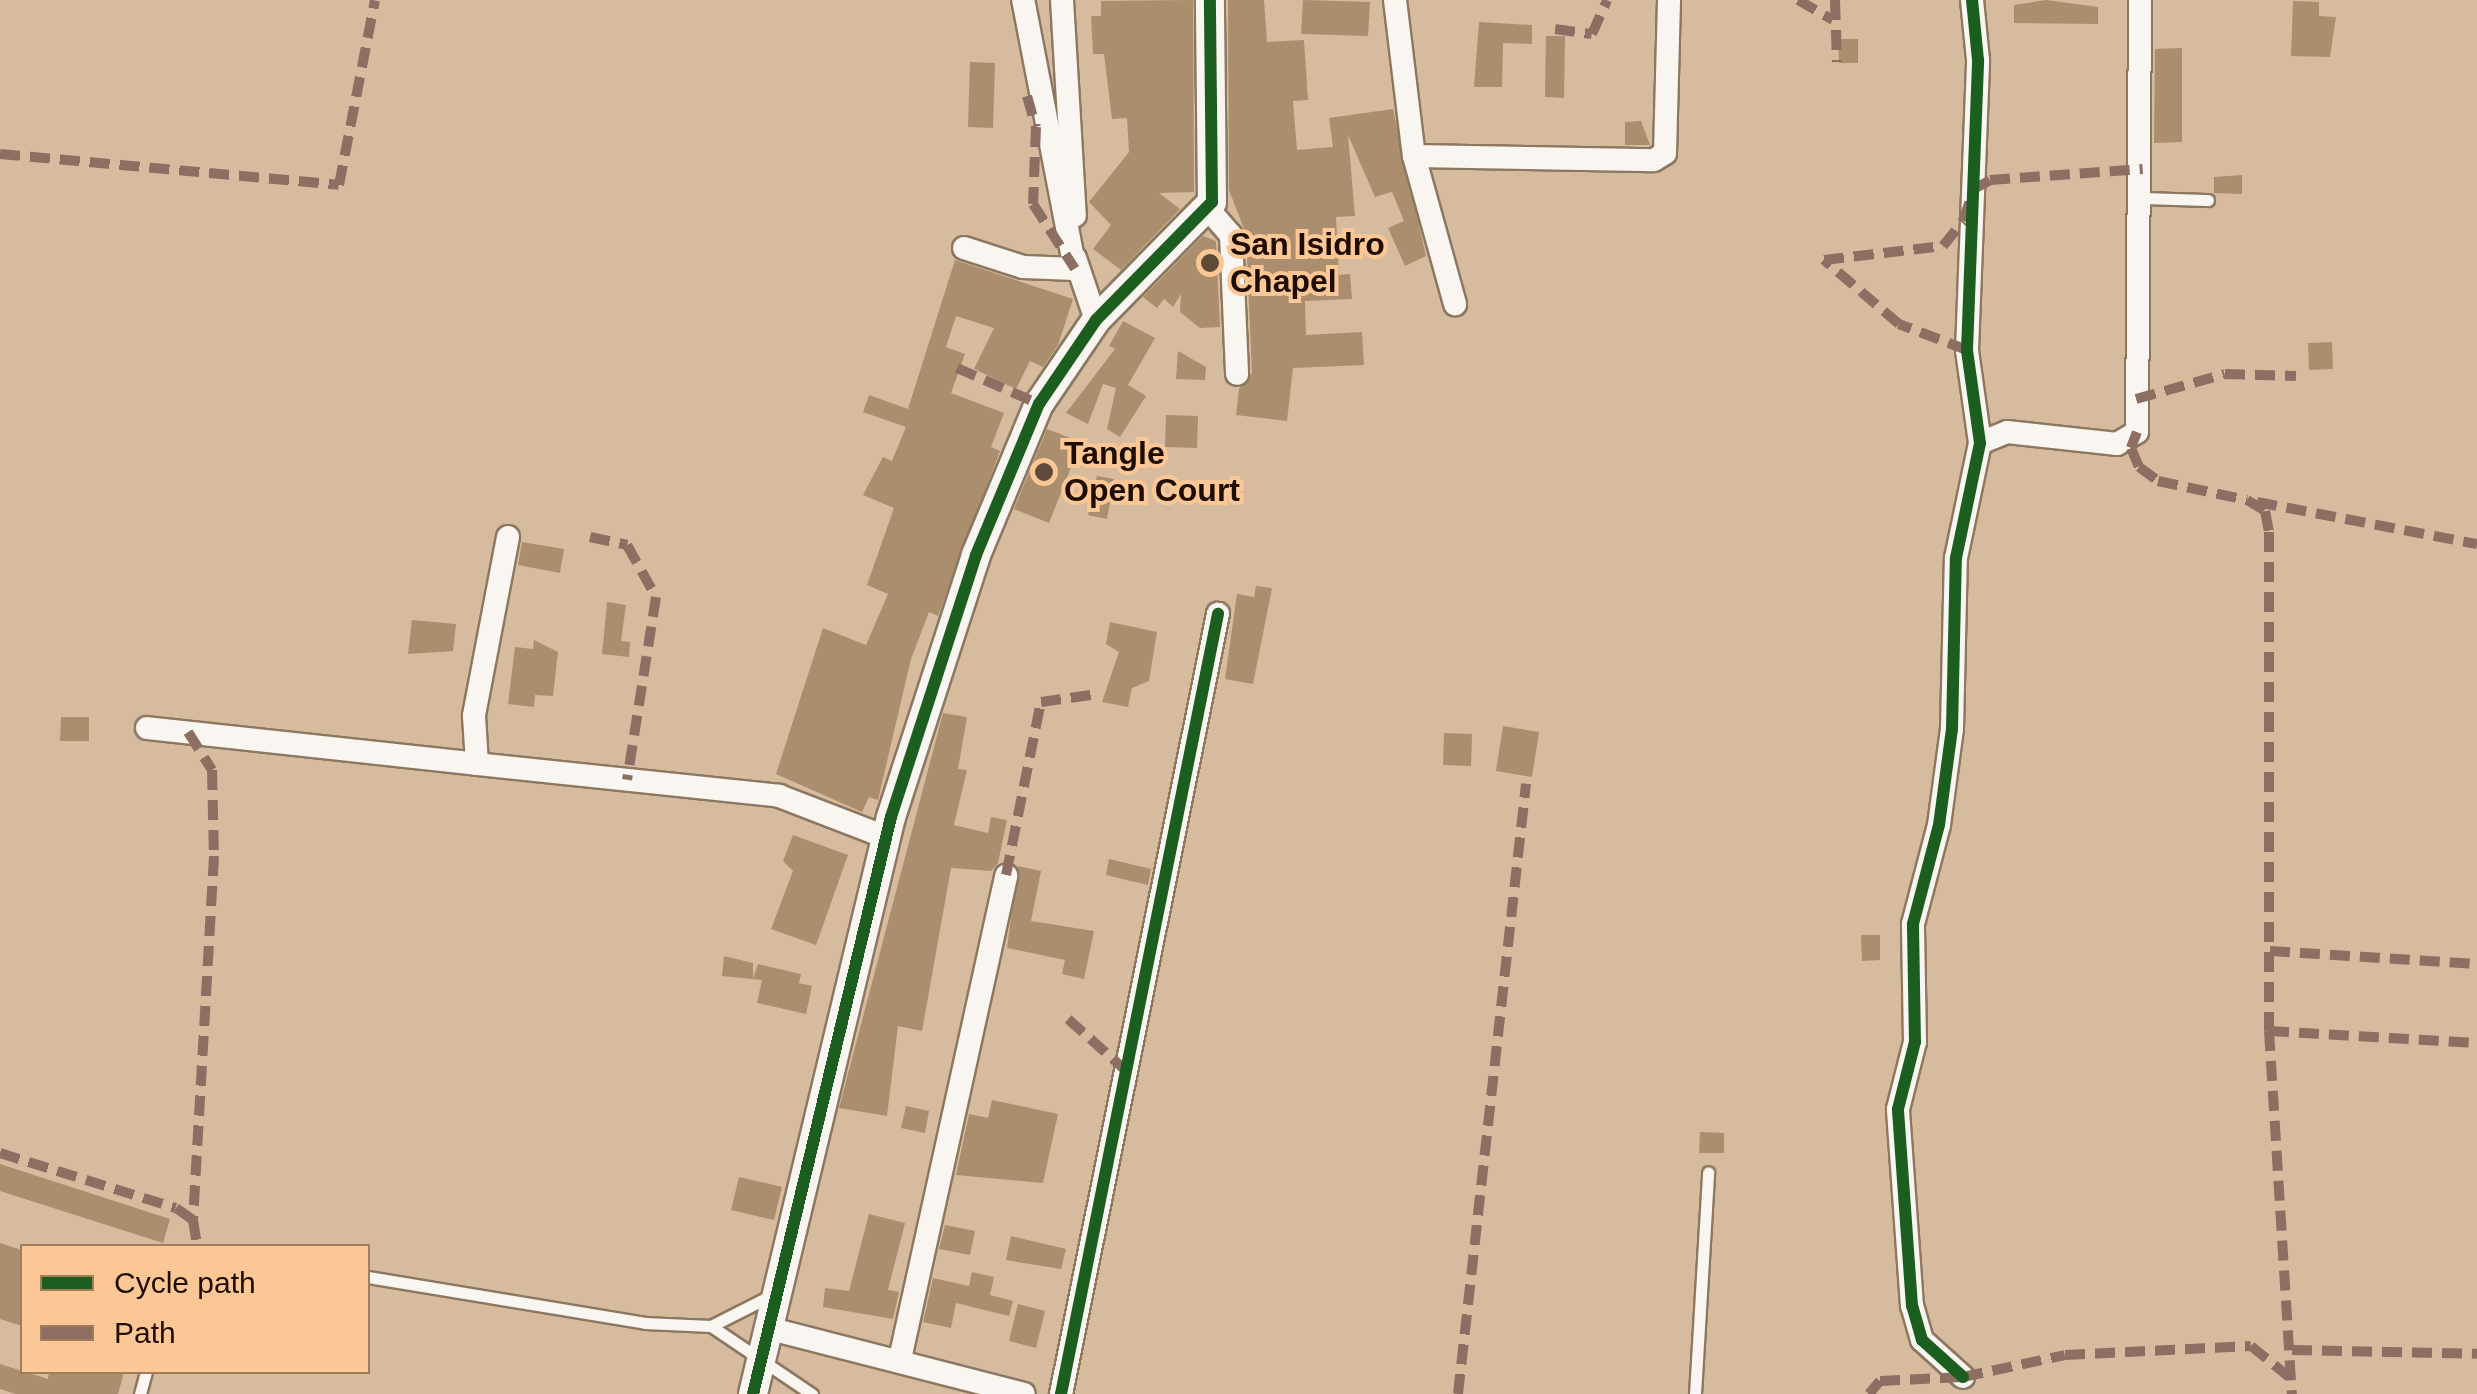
<!DOCTYPE html>
<html>
<head>
<meta charset="utf-8">
<style>
  body { margin:0 }
  #map { position:relative; width:2477px; height:1394px; overflow:hidden; background:#d7bb9f; font-family:Arial,sans-serif }
  div>[style] { position:absolute }
  [style*='--x'] { left:calc(var(--x)*1px); top:calc(var(--y)*1px); width:calc(var(--w)*1px); rotate:calc(var(--a)*1deg) }
  .building>* { inset:0; background:#aa8e6e }
  .roads { filter:drop-shadow(2px 0 #8c7760) drop-shadow(-2px 0 #8c7760) drop-shadow(0 2px #8c7760) drop-shadow(0 -2px #8c7760) }
  .service>* { height:11px; margin:-5.5px; padding:0 5.5px; transform-origin:5.5px; border-radius:5.5px; background:#f9f5f1 }
  .minor>* { height:22px; margin:-11px; padding:0 11px; transform-origin:11px; border-radius:11px; background:#f9f5f1 }
  .tertiary>* { height:28px; margin:-14px; padding:0 14px; transform-origin:14px; border-radius:14px; background:#f9f5f1 }
  .quiet>* { height:10px; margin-top:-5px; transform-origin:0; background:repeating-linear-gradient(90deg,#8d6e63 0 20px,transparent 0 30px) }
  .cycleway>* { height:12px; margin:-6px; padding:0 6px; transform-origin:6px; border-radius:6px; background:#1b5e20 }
  .dots>* { width:28px; height:28px; translate:-50% -50%; box-sizing:border-box; border:5px solid #fbc795; border-radius:50% }
  span { translate:-50% -50%; white-space:nowrap; text-align:center; line-height:1.15; -webkit-text-stroke:8px #fbc795; paint-order:stroke }
  .poi-label { font-size:32px; color:#1e0c00; font-weight:700 }
  .left { translate:0 -50%; text-align:left }
  .legend { position:absolute; left:20px; top:1244px; width:350px; height:130px; box-sizing:border-box; background:#fbc795; border:2px solid #a37c59; margin:0; padding:12px 18px; list-style:none; font-size:30px; color:#1e0c00 }
  .legend li { display:flex; align-items:center; gap:20px; height:50px }
  .legend b { width:50px; border:2px solid #a37c59 }
</style>
</head>
<body>
<div id="map">
  <div class="building">
    <i style="clip-path:polygon(1193px 0,1194px 192px,1159px 193px,1180px 209px,1121px 270px,1093px 249px,1111px 225px,1089px 202px,1129px 152px,1127px 118px,1112px 119px,1104px 54px,1093px 54px,1091px 16px,1101px 16px,1101px 1px)"></i>
    <i style="clip-path:polygon(1228px 0,1264px 0,1267px 42px,1304px 40px,1308px 100px,1293px 101px,1297px 150px,1333px 147px,1329px 118px,1393px 109px,1426px 256px,1405px 266px,1388px 228px,1404px 221px,1392px 192px,1375px 197px,1348px 135px,1355px 216px,1336px 217px,1339px 275px,1350px 274px,1352px 299px,1305px 301px,1306px 335px,1362px 332px,1364px 365px,1293px 368px,1287px 421px,1236px 415px,1239px 389px,1252px 373px,1246px 234px,1229px 190px)"></i>
    <i style="clip-path:polygon(1303px 0,1370px 2px,1368px 36px,1301px 34px)"></i>
    <i style="clip-path:polygon(2046px 0,2098px 7px,2098px 24px,2014px 23px,2014px 5px)"></i>
    <i style="clip-path:polygon(2293px 1px,2319px 2px,2319px 16px,2336px 17px,2330px 57px,2291px 56px)"></i>
    <i style="clip-path:polygon(1479px 22px,1532px 25px,1532px 44px,1503px 43px,1502px 87px,1474px 87px)"></i>
    <i style="clip-path:polygon(1546px 36px,1565px 36px,1564px 98px,1545px 97px)"></i>
    <i style="clip-path:polygon(1838px 39px,1858px 39px,1858px 63px,1839px 63px)"></i>
    <i style="clip-path:polygon(2182px 48px,2182px 142px,2154px 143px,2155px 49px)"></i>
    <i style="clip-path:polygon(970px 62px,995px 63px,993px 128px,968px 127px)"></i>
    <i style="clip-path:polygon(1641px 121px,1650px 145px,1625px 145px,1625px 122px)"></i>
    <i style="clip-path:polygon(2242px 175px,2242px 194px,2214px 193px,2214px 177px)"></i>
    <i style="clip-path:polygon(1203px 236px,1216px 241px,1220px 327px,1200px 328px,1180px 312px,1181px 294px,1173px 307px,1164px 299px,1157px 308px,1143px 297px)"></i>
    <i style="clip-path:polygon(955px 260px,1073px 299px,1058px 345px,1043px 367px,1030px 361px,1016px 389px,974px 369px,994px 328px,956px 316px,946px 347px,965px 354px,951px 393px,1004px 413px,991px 447px,1000px 451px,938px 616px,929px 612px,911px 659px,878px 800px,869px 797px,862px 812px,776px 774px,823px 628px,866px 645px,888px 594px,867px 585px,894px 508px,863px 495px,883px 457px,892px 461px,906px 427px,863px 412px,869px 395px,908px 409px)"></i>
    <i style="clip-path:polygon(1123px 321px,1155px 338px,1128px 385px,1146px 396px,1120px 437px,1107px 429px,1116px 388px,1103px 384px,1088px 424px,1066px 413px,1115px 349px,1109px 346px)"></i>
    <i style="clip-path:polygon(2332px 342px,2333px 369px,2309px 370px,2308px 343px)"></i>
    <i style="clip-path:polygon(1178px 351px,1206px 367px,1205px 380px,1176px 379px)"></i>
    <i style="clip-path:polygon(1166px 415px,1198px 416px,1197px 448px,1165px 447px)"></i>
    <i style="clip-path:polygon(1047px 429px,1081px 442px,1049px 523px,1014px 509px)"></i>
    <i style="clip-path:polygon(1097px 476px,1114px 479px,1107px 519px,1088px 515px)"></i>
    <i style="clip-path:polygon(522px 542px,564px 549px,560px 573px,518px 565px)"></i>
    <i style="clip-path:polygon(1256px 586px,1272px 588px,1253px 684px,1225px 679px,1237px 594px,1254px 597px)"></i>
    <i style="clip-path:polygon(607px 602px,626px 605px,621px 641px,630px 642px,629px 657px,602px 654px)"></i>
    <i style="clip-path:polygon(412px 620px,456px 624px,453px 651px,408px 654px)"></i>
    <i style="clip-path:polygon(1110px 622px,1157px 632px,1149px 681px,1132px 688px,1128px 707px,1102px 702px,1119px 652px,1106px 644px)"></i>
    <i style="clip-path:polygon(534px 640px,558px 652px,553px 696px,535px 695px,534px 707px,508px 704px,515px 647px,533px 649px)"></i>
    <i style="clip-path:polygon(943px 713px,967px 717px,958px 769px,967px 770px,954px 825px,988px 833px,991px 817px,1007px 820px,998px 863px,991px 871px,951px 868px,922px 1031px,898px 1026px,887px 1116px,839px 1108px)"></i>
    <i style="clip-path:polygon(61px 717px,89px 717px,89px 741px,60px 741px)"></i>
    <i style="clip-path:polygon(1503px 726px,1539px 732px,1532px 777px,1496px 771px)"></i>
    <i style="clip-path:polygon(1444px 733px,1472px 734px,1471px 766px,1443px 765px)"></i>
    <i style="clip-path:polygon(793px 835px,848px 855px,816px 945px,771px 929px,793px 871px,783px 861px)"></i>
    <i style="clip-path:polygon(1109px 859px,1151px 869px,1148px 885px,1106px 875px)"></i>
    <i style="clip-path:polygon(1018px 866px,1041px 871px,1031px 921px,1094px 931px,1084px 979px,1062px 974px,1065px 960px,1007px 948px)"></i>
    <i style="clip-path:polygon(1861px 935px,1880px 935px,1880px 960px,1862px 961px)"></i>
    <i style="clip-path:polygon(724px 956px,753px 963px,753px 979px,758px 964px,801px 974px,799px 983px,812px 986px,806px 1014px,757px 1003px,762px 980px,722px 976px)"></i>
    <i style="clip-path:polygon(992px 1100px,1058px 1114px,1043px 1183px,956px 1175px,969px 1114px,988px 1118px)"></i>
    <i style="clip-path:polygon(906px 1106px,929px 1111px,925px 1133px,901px 1128px)"></i>
    <i style="clip-path:polygon(1700px 1132px,1724px 1133px,1724px 1153px,1699px 1153px)"></i>
    <i style="clip-path:polygon(0 1164px,170px 1219px,163px 1243px,0 1191px)"></i>
    <i style="clip-path:polygon(739px 1177px,782px 1187px,774px 1220px,731px 1210px)"></i>
    <i style="clip-path:polygon(869px 1214px,905px 1223px,888px 1290px,899px 1292px,893px 1319px,823px 1307px,825px 1288px,849px 1291px)"></i>
    <i style="clip-path:polygon(945px 1225px,975px 1231px,970px 1255px,939px 1249px)"></i>
    <i style="clip-path:polygon(1011px 1236px,1066px 1249px,1061px 1269px,1006px 1260px)"></i>
    <i style="clip-path:polygon(0 1243px,22px 1250px,22px 1326px,0 1319px)"></i>
    <i style="clip-path:polygon(972px 1272px,994px 1277px,990px 1295px,1013px 1301px,1009px 1316px,956px 1303px,951px 1328px,923px 1322px,933px 1278px,969px 1286px)"></i>
    <i style="clip-path:polygon(1018px 1304px,1045px 1311px,1036px 1348px,1009px 1341px)"></i>
    <i style="clip-path:polygon(0 1364px,48px 1379px,49px 1372px,124px 1372px,118px 1394px,16px 1394px,0 1389px)"></i>
  </div>
  <div class="roads">
    <div class="service">
      <i style="--x:2141;--y:198;--w:67;--a:1.7"></i>
      <i style="--x:368;--y:1277;--w:281;--a:9.4"></i>
      <i style="--x:645;--y:1323;--w:66;--a:2.6"></i>
      <i style="--x:711;--y:1326;--w:68;--a:-26.9"></i>
      <i style="--x:711;--y:1326;--w:122;--a:34"></i>
      <i style="--x:140;--y:1394;--w:23;--a:-75"></i>
      <i style="--x:1695;--y:1394;--w:222;--a:-86.6"></i>
    </div>
    <div class="minor">
      <i style="--x:1062;--y:0;--w:216;--a:86.6"></i>
      <i style="--x:1395;--y:0;--w:157;--a:83.1"></i>
      <i style="--x:1414;--y:156;--w:154;--a:74.5"></i>
      <i style="--x:1414;--y:156;--w:240;--a:1"></i>
      <i style="--x:1654;--y:160;--w:13;--a:-32"></i>
      <i style="--x:1665;--y:153;--w:153;--a:-88.5"></i>
      <i style="--x:1209;--y:210;--w:33;--a:49"></i>
      <i style="--x:1231;--y:235;--w:139;--a:87.5"></i>
      <i style="--x:964;--y:248;--w:62;--a:17.9"></i>
      <i style="--x:1023;--y:267;--w:52;--a:2.2"></i>
      <i style="--x:1075;--y:269;--w:274;--a:-100.9"></i>
      <i style="--x:1075;--y:258;--w:65;--a:71.3"></i>
      <i style="--x:1980;--y:443;--w:29;--a:-22"></i>
      <i style="--x:2007;--y:432;--w:111;--a:6.2"></i>
      <i style="--x:2117;--y:444;--w:23;--a:-31"></i>
      <i style="--x:2137;--y:432;--w:432;--a:-89.6"></i>
      <i style="--x:508;--y:537;--w:182;--a:100.8"></i>
      <i style="--x:474;--y:716;--w:48;--a:86.4"></i>
      <i style="--x:477;--y:764;--w:304;--a:6"></i>
      <i style="--x:779;--y:796;--w:115;--a:21"></i>
      <i style="--x:147;--y:728;--w:332;--a:6.2"></i>
      <i style="--x:771;--y:1329;--w:261;--a:14.4"></i>
      <i style="--x:900;--y:1359;--w:495;--a:-77.6"></i>
      <i style="--x:1963;--y:1377;--w:55;--a:-137.9"></i>
      <i style="--x:1922;--y:1340;--w:35;--a:-106"></i>
      <i style="--x:1912;--y:1306;--w:197;--a:-94.1"></i>
      <i style="--x:1898;--y:1109;--w:69;--a:-75.8"></i>
      <i style="--x:1915;--y:1042;--w:118;--a:-91"></i>
      <i style="--x:1913;--y:924;--w:102;--a:-75.3"></i>
      <i style="--x:1939;--y:825;--w:97;--a:-82.3"></i>
      <i style="--x:1952;--y:729;--w:171;--a:-88.7"></i>
      <i style="--x:1956;--y:558;--w:117;--a:-78.2"></i>
      <i style="--x:1980;--y:443;--w:94;--a:-98"></i>
      <i style="--x:1967;--y:350;--w:290;--a:-87.8"></i>
      <i style="--x:1978;--y:60;--w:60;--a:-95.7"></i>
      <i style="--x:1061;--y:1394;--w:796;--a:-78.62"></i>
    </div>
    <div class="tertiary">
      <i style="--x:753;--y:1394;--w:593;--a:-76.55"></i>
      <i style="--x:891;--y:817;--w:275;--a:-72"></i>
      <i style="--x:976;--y:555;--w:164;--a:-67.4"></i>
      <i style="--x:1039;--y:404;--w:102;--a:-55.8"></i>
      <i style="--x:1096;--y:320;--w:165;--a:-45.5"></i>
      <i style="--x:1212;--y:202;--w:202;--a:-90.6"></i>
    </div>
  </div>
  <div class="quiet">
    <i style="--x:1798;--y:0;--w:40;--a:29.7"></i>
    <i style="--x:1835;--y:0;--w:62;--a:88.2"></i>
    <i style="--x:1555;--y:29;--w:37;--a:8"></i>
    <i style="--x:1592;--y:34;--w:37;--a:-66"></i>
    <i style="--x:1027;--y:96;--w:32;--a:74"></i>
    <i style="--x:1036;--y:127;--w:77;--a:92.2"></i>
    <i style="--x:1033;--y:204;--w:77;--a:57.1"></i>
    <i style="--x:0;--y:154;--w:340;--a:5.2"></i>
    <i style="--x:339;--y:185;--w:188;--a:-79"></i>
    <i style="--x:1967;--y:350;--w:73;--a:-159.1"></i>
    <i style="--x:1899;--y:324;--w:99;--a:-139.5"></i>
    <i style="--x:1824;--y:260;--w:120;--a:-6.7"></i>
    <i style="--x:1943;--y:246;--w:32;--a:-51"></i>
    <i style="--x:1963;--y:221;--w:34;--a:-71"></i>
    <i style="--x:1974;--y:189;--w:18;--a:-29"></i>
    <i style="--x:1990;--y:180;--w:153;--a:-4.1"></i>
    <i style="--x:957;--y:368;--w:90;--a:23.7"></i>
    <i style="--x:2136;--y:399;--w:92;--a:-15.7"></i>
    <i style="--x:2225;--y:374;--w:71;--a:1.6"></i>
    <i style="--x:2137;--y:432;--w:17;--a:111"></i>
    <i style="--x:2131;--y:448;--w:21;--a:67"></i>
    <i style="--x:2139;--y:467;--w:24;--a:36"></i>
    <i style="--x:2158;--y:481;--w:91;--a:12.1"></i>
    <i style="--x:2247;--y:500;--w:21;--a:31"></i>
    <i style="--x:2265;--y:511;--w:21;--a:79"></i>
    <i style="--x:2269;--y:532;--w:499;--a:90"></i>
    <i style="--x:2269;--y:1031;--w:364;--a:86.4"></i>
    <i style="--x:2257;--y:502;--w:224;--a:10.8"></i>
    <i style="--x:590;--y:537;--w:38;--a:12"></i>
    <i style="--x:627;--y:545;--w:60;--a:60.9"></i>
    <i style="--x:656;--y:597;--w:185;--a:99"></i>
    <i style="--x:188;--y:732;--w:45;--a:57.7"></i>
    <i style="--x:212;--y:770;--w:86;--a:88.7"></i>
    <i style="--x:214;--y:856;--w:365;--a:93.3"></i>
    <i style="--x:1006;--y:875;--w:177;--a:-78.6"></i>
    <i style="--x:1041;--y:702;--w:57;--a:-8.1"></i>
    <i style="--x:2270;--y:951;--w:207;--a:3.6"></i>
    <i style="--x:1068;--y:1019;--w:74;--a:41.7"></i>
    <i style="--x:2269;--y:1031;--w:208;--a:3.3"></i>
    <i style="--x:0;--y:1153;--w:184;--a:17.4"></i>
    <i style="--x:176;--y:1208;--w:21;--a:35"></i>
    <i style="--x:193;--y:1220;--w:26;--a:81"></i>
    <i style="--x:2292;--y:1350;--w:185;--a:1.2"></i>
    <i style="--x:1458;--y:1394;--w:614;--a:-83.64"></i>
    <i style="--x:1869;--y:1394;--w:17;--a:-50"></i>
    <i style="--x:1880;--y:1381;--w:83;--a:-2.8"></i>
    <i style="--x:1963;--y:1377;--w:104;--a:-12.2"></i>
    <i style="--x:2065;--y:1355;--w:186;--a:-2.8"></i>
    <i style="--x:2251;--y:1346;--w:49;--a:39.2"></i>
  </div>
  <div class="cycleway">
    <i style="--x:1963;--y:1377;--w:55;--a:-137.9"></i>
    <i style="--x:1922;--y:1340;--w:35;--a:-106"></i>
    <i style="--x:1912;--y:1306;--w:197;--a:-94.1"></i>
    <i style="--x:1898;--y:1109;--w:69;--a:-75.8"></i>
    <i style="--x:1915;--y:1042;--w:118;--a:-91"></i>
    <i style="--x:1913;--y:924;--w:102;--a:-75.3"></i>
    <i style="--x:1939;--y:825;--w:97;--a:-82.3"></i>
    <i style="--x:1952;--y:729;--w:171;--a:-88.7"></i>
    <i style="--x:1956;--y:558;--w:117;--a:-78.2"></i>
    <i style="--x:1980;--y:443;--w:94;--a:-98"></i>
    <i style="--x:1967;--y:350;--w:290;--a:-87.8"></i>
    <i style="--x:1978;--y:60;--w:60;--a:-95.7"></i>
    <i style="--x:753;--y:1394;--w:593;--a:-76.55"></i>
    <i style="--x:891;--y:817;--w:275;--a:-72"></i>
    <i style="--x:976;--y:555;--w:164;--a:-67.4"></i>
    <i style="--x:1039;--y:404;--w:102;--a:-55.8"></i>
    <i style="--x:1096;--y:320;--w:165;--a:-45.5"></i>
    <i style="--x:1212;--y:202;--w:202;--a:-90.6"></i>
    <i style="--x:1061;--y:1394;--w:796;--a:-78.62"></i>
  </div>
  <div class="dots">
    <i style="left:1210px;top:263px;background:#5f4938"></i>
    <i style="left:1044px;top:472px;background:#5f4938"></i>
  </div>
  <div class="poi-label">
    <span class="left" style="left:1230px;top:263px">San Isidro<br>Chapel</span>
    <span class="left" style="left:1064px;top:472px">Tangle<br>Open Court</span>
  </div>
  <ul class="legend">
  <li><b style="height:12px;background:#1b5e20"></b>Cycle path</li>
  <li><b style="height:12px;background:#8d6e63"></b>Path</li>
  </ul>
</div>
</body>
</html>
